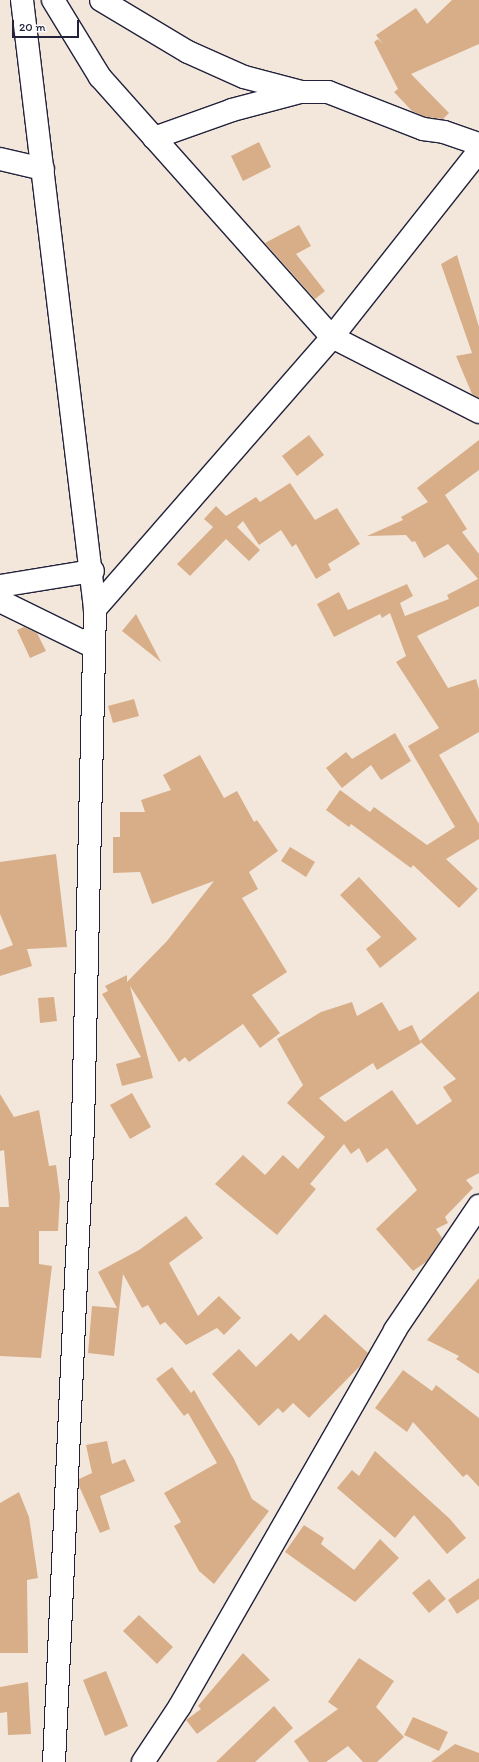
<!DOCTYPE html>
<html>
<head>
<meta charset="utf-8">
<style>
  body { margin:0 }
  #map { position:relative; width:479px; height:1762px; overflow:hidden; background:#f3e7dc; font-family:Itim,sans-serif }
  div>[style] { position:absolute }
  [style*='--x'] { left:calc(var(--x)*1px); top:calc(var(--y)*1px); width:calc(var(--w)*1px); rotate:calc(var(--a)*1deg) }
  .building>* { inset:0; background:#d8ae89 }
  .roads { filter:drop-shadow(1px 0 #22223b) drop-shadow(-1px 0 #22223b) drop-shadow(0 1px #22223b) drop-shadow(0 -1px #22223b) }
  .street>* { height:22px; margin:-11px; padding:0 11px; transform-origin:11px; border-radius:11px; background:#fff }
  .secondary>* { height:22px; margin:-11px; padding:0 11px; transform-origin:11px; border-radius:11px; background:#fff }
  span { translate:-50% -50%; white-space:nowrap; text-align:center; line-height:1.15; -webkit-text-stroke:4px #fff; paint-order:stroke }
  .scale { position:absolute; left:12px; top:20px; width:67px; height:18px; box-sizing:border-box; border:2px solid #22223b; border-top:0; padding-left:5px; font-size:12px; line-height:14px; white-space:nowrap; color:#22223b; -webkit-text-stroke:3px #fff; paint-order:stroke }
</style>
</head>
<body>
<div id="map">
  <div class="building">
    <i style="clip-path:polygon(452px 0,479px 0,479px 44px,411px 74px,449px 113px,443px 119px,426px 117px,412px 111px,394px 92px,398px 89px,374px 42px,378px 39px,383px 44px,376px 35px,416px 8px,427px 24px)"></i>
    <i style="clip-path:polygon(259px 142px,271px 167px,243px 181px,231px 156px)"></i>
    <i style="clip-path:polygon(299px 225px,311px 246px,296px 254px,325px 291px,315px 299px,265px 243px)"></i>
    <i style="clip-path:polygon(457px 255px,479px 327px,479px 398px,472px 394px,456px 356px,472px 353px,441px 264px)"></i>
    <i style="clip-path:polygon(309px 435px,324px 455px,297px 476px,282px 456px)"></i>
    <i style="clip-path:polygon(479px 440px,479px 470px,445px 495px,467px 529px,462px 532px,479px 554px,479px 606px,417px 636px,448px 688px,476px 679px,479px 689px,479px 732px,439px 755px,479px 824px,479px 839px,446px 859px,478px 889px,459px 908px,413px 865px,411px 868px,351px 824px,349px 827px,326px 810px,340px 790px,370px 812px,374px 807px,427px 845px,455px 827px,408px 746px,439px 728px,396px 662px,406px 656px,390px 613px,382px 618px,380px 614px,334px 637px,317px 604px,339px 592px,348px 610px,407px 584px,413px 596px,400px 603px,405px 616px,449px 599px,447px 595px,478px 579px,448px 544px,424px 558px,415px 541px,412px 542px,406px 535px,367px 536px,403px 520px,401px 517px,428px 502px,417px 488px)"></i>
    <i style="clip-path:polygon(290px 483px,315px 520px,337px 508px,360px 544px,328px 564px,331px 570px,316px 579px,296px 544px,292px 547px,281px 530px,259px 545px,243px 521px,237px 527px,260px 550px,249px 561px,226px 539px,190px 576px,177px 564px,213px 527px,204px 519px,216px 506px,226px 516px,256px 497px,260px 502px)"></i>
    <i style="clip-path:polygon(136px 614px,161px 662px,122px 631px)"></i>
    <i style="clip-path:polygon(24px 627px,37px 633px,46px 651px,30px 658px,17px 630px)"></i>
    <i style="clip-path:polygon(134px 699px,139px 716px,113px 723px,108px 706px)"></i>
    <i style="clip-path:polygon(395px 733px,411px 761px,381px 780px,371px 765px,342px 788px,326px 768px,346px 752px,352px 759px)"></i>
    <i style="clip-path:polygon(200px 755px,224px 798px,237px 791px,254px 822px,257px 820px,278px 851px,249px 872px,258px 889px,242px 898px,287px 972px,252px 995px,280px 1033px,260px 1048px,243px 1024px,189px 1062px,185px 1057px,179px 1062px,130px 986px,153px 1078px,122px 1086px,116px 1064px,141px 1057px,102px 994px,108px 991px,105px 986px,127px 975px,127px 982px,167px 941px,214px 881px,152px 904px,140px 872px,113px 873px,113px 837px,120px 837px,120px 812px,145px 812px,141px 800px,171px 790px,163px 775px)"></i>
    <i style="clip-path:polygon(290px 847px,315px 862px,306px 877px,281px 861px)"></i>
    <i style="clip-path:polygon(56px 854px,67px 947px,27px 949px,32px 966px,0 976px,0 950px,13px 945px,0 914px,0 862px)"></i>
    <i style="clip-path:polygon(359px 877px,417px 939px,380px 968px,366px 949px,381px 937px,340px 895px)"></i>
    <i style="clip-path:polygon(479px 991px,479px 1173px,466px 1180px,473px 1188px,445px 1217px,448px 1223px,436px 1229px,442px 1238px,426px 1262px,413px 1271px,376px 1229px,417px 1190px,387px 1148px,367px 1163px,359px 1148px,351px 1154px,344px 1144px,310px 1184px,316px 1189px,277px 1235px,215px 1184px,243px 1155px,265px 1175px,283px 1155px,298px 1169px,325px 1137px,287px 1103px,303px 1085px,277px 1039px,321px 1012px,352px 1002px,357px 1016px,382px 1002px,399px 1031px,412px 1025px,421px 1043px,377px 1070px,373px 1063px,319px 1098px,345px 1122px,392px 1090px,417px 1125px,452px 1101px,443px 1087px,456px 1079px,420px 1041px)"></i>
    <i style="clip-path:polygon(54px 997px,57px 1021px,40px 1023px,38px 998px)"></i>
    <i style="clip-path:polygon(132px 1093px,151px 1127px,130px 1139px,110px 1105px)"></i>
    <i style="clip-path:polygon(0 1094px,14px 1117px,39px 1110px,49px 1166px,56px 1165px,60px 1196px,58px 1231px,39px 1231px,39px 1264px,52px 1266px,41px 1358px,0 1356px,0 1207px,9px 1207px,4px 1150px,0 1151px)"></i>
    <i style="clip-path:polygon(186px 1216px,203px 1238px,169px 1263px,198px 1316px,219px 1296px,241px 1318px,224px 1335px,217px 1328px,186px 1345px,165px 1322px,160px 1325px,148px 1305px,142px 1308px,123px 1274px,114px 1356px,88px 1353px,92px 1306px,117px 1308px,98px 1272px,139px 1250px)"></i>
    <i style="clip-path:polygon(479px 1278px,479px 1374px,456px 1359px,459px 1356px,427px 1340px)"></i>
    <i style="clip-path:polygon(325px 1314px,368px 1353px,360px 1366px,309px 1418px,293px 1403px,283px 1413px,278px 1408px,259px 1426px,212px 1374px,239px 1349px,256px 1367px,291px 1333px,299px 1341px)"></i>
    <i style="clip-path:polygon(172px 1367px,191px 1393px,194px 1390px,234px 1459px,252px 1499px,269px 1511px,214px 1584px,199px 1571px,174px 1526px,181px 1522px,164px 1493px,217px 1463px,188px 1413px,184px 1416px,156px 1379px)"></i>
    <i style="clip-path:polygon(403px 1370px,432px 1391px,436px 1385px,479px 1418px,479px 1487px,467px 1474px,463px 1477px,413px 1422px,407px 1432px,375px 1408px)"></i>
    <i style="clip-path:polygon(107px 1441px,112px 1464px,125px 1459px,135px 1481px,100px 1496px,110px 1529px,100px 1533px,79px 1486px,79px 1479px,92px 1473px,86px 1445px)"></i>
    <i style="clip-path:polygon(375px 1451px,450px 1519px,466px 1538px,447px 1554px,414px 1515px,395px 1538px,337px 1488px,352px 1470px,359px 1476px)"></i>
    <i style="clip-path:polygon(19px 1492px,29px 1517px,38px 1578px,27px 1580px,28px 1653px,0 1653px,0 1503px)"></i>
    <i style="clip-path:polygon(304px 1525px,324px 1538px,321px 1544px,354px 1570px,380px 1539px,399px 1558px,355px 1602px,285px 1552px)"></i>
    <i style="clip-path:polygon(479px 1578px,479px 1599px,457px 1614px,448px 1600px)"></i>
    <i style="clip-path:polygon(429px 1579px,446px 1599px,429px 1613px,412px 1593px)"></i>
    <i style="clip-path:polygon(139px 1615px,173px 1647px,157px 1664px,123px 1631px)"></i>
    <i style="clip-path:polygon(243px 1653px,270px 1680px,197px 1734px,186px 1720px,201px 1709px,198px 1706px)"></i>
    <i style="clip-path:polygon(359px 1658px,394px 1681px,376px 1707px,404px 1737px,377px 1762px,363px 1762px,348px 1746px,326px 1762px,309px 1762px,294px 1741px,338px 1709px,328px 1702px)"></i>
    <i style="clip-path:polygon(106px 1671px,128px 1726px,105px 1736px,83px 1680px)"></i>
    <i style="clip-path:polygon(28px 1682px,31px 1734px,8px 1735px,7px 1712px,0 1713px,0 1687px)"></i>
    <i style="clip-path:polygon(274px 1706px,293px 1728px,255px 1762px,216px 1762px)"></i>
    <i style="clip-path:polygon(413px 1717px,448px 1732px,439px 1751px,404px 1735px)"></i>
    <i style="clip-path:polygon(455px 1744px,479px 1753px,479px 1762px,431px 1762px)"></i>
  </div>
  <div class="roads">
    <div class="street">
      <i style="--x:53;--y:0;--w:90;--a:58.6"></i>
      <i style="--x:100;--y:77;--w:348;--a:48.3"></i>
      <i style="--x:332;--y:337;--w:165;--a:27"></i>
      <i style="--x:101;--y:0;--w:101;--a:30.9"></i>
      <i style="--x:188;--y:52;--w:61;--a:24.1"></i>
      <i style="--x:244;--y:77;--w:59;--a:14.7"></i>
      <i style="--x:301;--y:92;--w:27;--a:0"></i>
      <i style="--x:328;--y:92;--w:102;--a:21.3"></i>
      <i style="--x:423;--y:129;--w:21;--a:8"></i>
      <i style="--x:444;--y:132;--w:37;--a:19"></i>
      <i style="--x:154;--y:138;--w:83;--a:-19.7"></i>
      <i style="--x:232;--y:110;--w:70;--a:-14.8"></i>
      <i style="--x:0;--y:159;--w:44;--a:13.1"></i>
      <i style="--x:0;--y:586;--w:94;--a:-9.2"></i>
      <i style="--x:0;--y:601;--w:102;--a:26.1"></i>
      <i style="--x:143;--y:1762;--w:67;--a:-56.5"></i>
      <i style="--x:180;--y:1706;--w:433;--a:-60.2"></i>
      <i style="--x:395;--y:1330;--w:150;--a:-55.9"></i>
    </div>
    <div class="secondary">
      <i style="--x:22;--y:0;--w:613;--a:83.16"></i>
      <i style="--x:95;--y:609;--w:517;--a:91.33"></i>
      <i style="--x:83;--y:1126;--w:637;--a:92.61"></i>
      <i style="--x:95;--y:609;--w:361;--a:-48.9"></i>
      <i style="--x:332;--y:337;--w:237;--a:-51.7"></i>
    </div>
  </div>
  <div class="scale">20 m</div>
</div>
</body>
</html>
